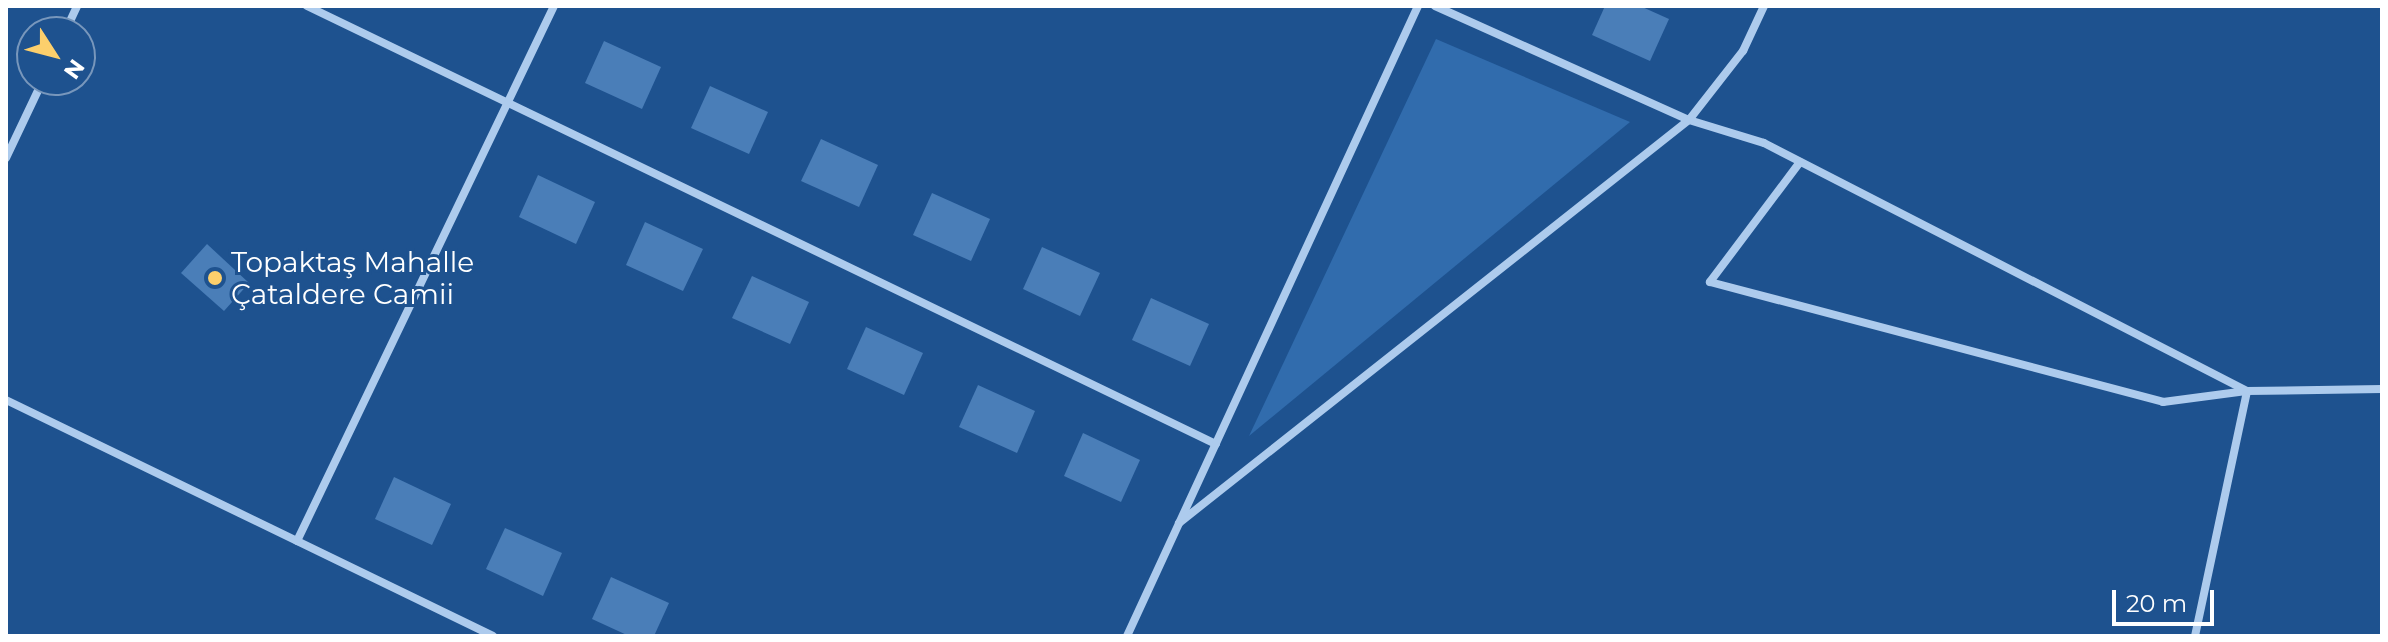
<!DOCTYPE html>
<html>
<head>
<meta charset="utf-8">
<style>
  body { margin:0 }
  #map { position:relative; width:2388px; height:642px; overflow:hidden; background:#1e528f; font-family:Montserrat,sans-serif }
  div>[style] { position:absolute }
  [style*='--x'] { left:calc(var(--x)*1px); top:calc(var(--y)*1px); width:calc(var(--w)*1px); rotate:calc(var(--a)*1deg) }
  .green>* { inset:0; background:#316cad }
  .building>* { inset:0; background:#4a7eb8 }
  .street>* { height:8px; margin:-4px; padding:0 4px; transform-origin:4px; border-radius:4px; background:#adcbed }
  .dots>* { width:22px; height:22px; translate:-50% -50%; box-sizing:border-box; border:4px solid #1e528f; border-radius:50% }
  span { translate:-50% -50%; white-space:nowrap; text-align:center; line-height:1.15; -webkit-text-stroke:6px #1e528f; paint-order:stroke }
  .poi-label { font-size:28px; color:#fff }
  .left { translate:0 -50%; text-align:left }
  .frame { position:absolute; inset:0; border:8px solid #fff; pointer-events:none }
  .north { position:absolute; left:16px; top:16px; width:80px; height:80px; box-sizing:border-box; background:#1e528f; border:2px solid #7897bc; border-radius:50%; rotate:126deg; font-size:22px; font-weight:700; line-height:32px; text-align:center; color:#fff }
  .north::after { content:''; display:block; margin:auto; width:28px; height:36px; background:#fccf6c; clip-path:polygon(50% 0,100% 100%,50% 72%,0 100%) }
  .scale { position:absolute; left:2112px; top:590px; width:102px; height:36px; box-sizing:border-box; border:4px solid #fff; border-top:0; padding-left:10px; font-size:24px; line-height:28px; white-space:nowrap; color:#fff; -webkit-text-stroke:6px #1e528f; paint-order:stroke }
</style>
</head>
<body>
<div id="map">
  <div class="green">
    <i style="clip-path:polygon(1436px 39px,1630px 122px,1249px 436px)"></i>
  </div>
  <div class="building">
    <i style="clip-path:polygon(1605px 6px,1640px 6px,1669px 19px,1650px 61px,1592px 35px)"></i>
    <i style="clip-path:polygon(604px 41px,661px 67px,642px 109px,585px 83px)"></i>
    <i style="clip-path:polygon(710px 86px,768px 112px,749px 154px,691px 128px)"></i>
    <i style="clip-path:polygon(821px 139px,878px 165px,859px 207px,801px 181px)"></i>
    <i style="clip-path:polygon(538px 175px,595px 202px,576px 244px,519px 217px)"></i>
    <i style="clip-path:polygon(932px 193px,990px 219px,971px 261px,913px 235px)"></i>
    <i style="clip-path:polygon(645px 222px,703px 249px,683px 291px,626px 265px)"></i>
    <i style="clip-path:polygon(207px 244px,249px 283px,224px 311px,181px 273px)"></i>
    <i style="clip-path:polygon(1042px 247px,1100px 273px,1080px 316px,1023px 289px)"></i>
    <i style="clip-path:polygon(752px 276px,809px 302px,790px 344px,732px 318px)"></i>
    <i style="clip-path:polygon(1151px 298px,1209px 324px,1190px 366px,1132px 340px)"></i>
    <i style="clip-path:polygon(866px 327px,923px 353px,904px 395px,847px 369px)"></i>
    <i style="clip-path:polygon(978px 385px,1035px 411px,1017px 453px,959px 427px)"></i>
    <i style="clip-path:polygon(1083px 433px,1140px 460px,1121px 502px,1064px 476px)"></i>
    <i style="clip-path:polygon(394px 477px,451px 504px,432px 545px,375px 519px)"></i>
    <i style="clip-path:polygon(505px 528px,562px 553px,543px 596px,486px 569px)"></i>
    <i style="clip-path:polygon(611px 577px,669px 603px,654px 636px,629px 636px,592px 619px)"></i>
  </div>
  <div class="street">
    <i style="--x:307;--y:6;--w:1009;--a:25.73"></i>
    <i style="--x:1435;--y:6;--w:278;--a:24.2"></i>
    <i style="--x:1689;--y:120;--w:78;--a:17"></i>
    <i style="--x:1764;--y:143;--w:543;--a:27.18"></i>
    <i style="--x:65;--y:32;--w:29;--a:-65"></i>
    <i style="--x:6;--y:158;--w:86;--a:-64.6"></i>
    <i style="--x:1800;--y:162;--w:150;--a:126.9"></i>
    <i style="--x:1710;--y:282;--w:469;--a:14.8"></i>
    <i style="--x:2163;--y:402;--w:84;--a:-7.5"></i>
    <i style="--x:6;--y:400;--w:541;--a:25.85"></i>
    <i style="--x:1179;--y:523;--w:650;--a:-38.32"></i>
    <i style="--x:1689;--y:120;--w:88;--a:-52"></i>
    <i style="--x:1743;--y:51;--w:50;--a:-65"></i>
    <i style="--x:297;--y:541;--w:594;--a:-64.34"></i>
    <i style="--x:1127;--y:636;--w:694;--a:-65.21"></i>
    <i style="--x:2195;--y:636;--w:250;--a:-78"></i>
    <i style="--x:2247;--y:391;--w:135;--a:-0.8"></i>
  </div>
  <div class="dots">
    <i style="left:215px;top:278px;background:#fccf6c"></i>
  </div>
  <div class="poi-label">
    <span class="left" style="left:231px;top:278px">Topaktaş Mahalle<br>Çataldere Camii</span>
  </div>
  <div class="frame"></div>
  <div class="north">N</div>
  <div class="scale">20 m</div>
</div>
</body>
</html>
